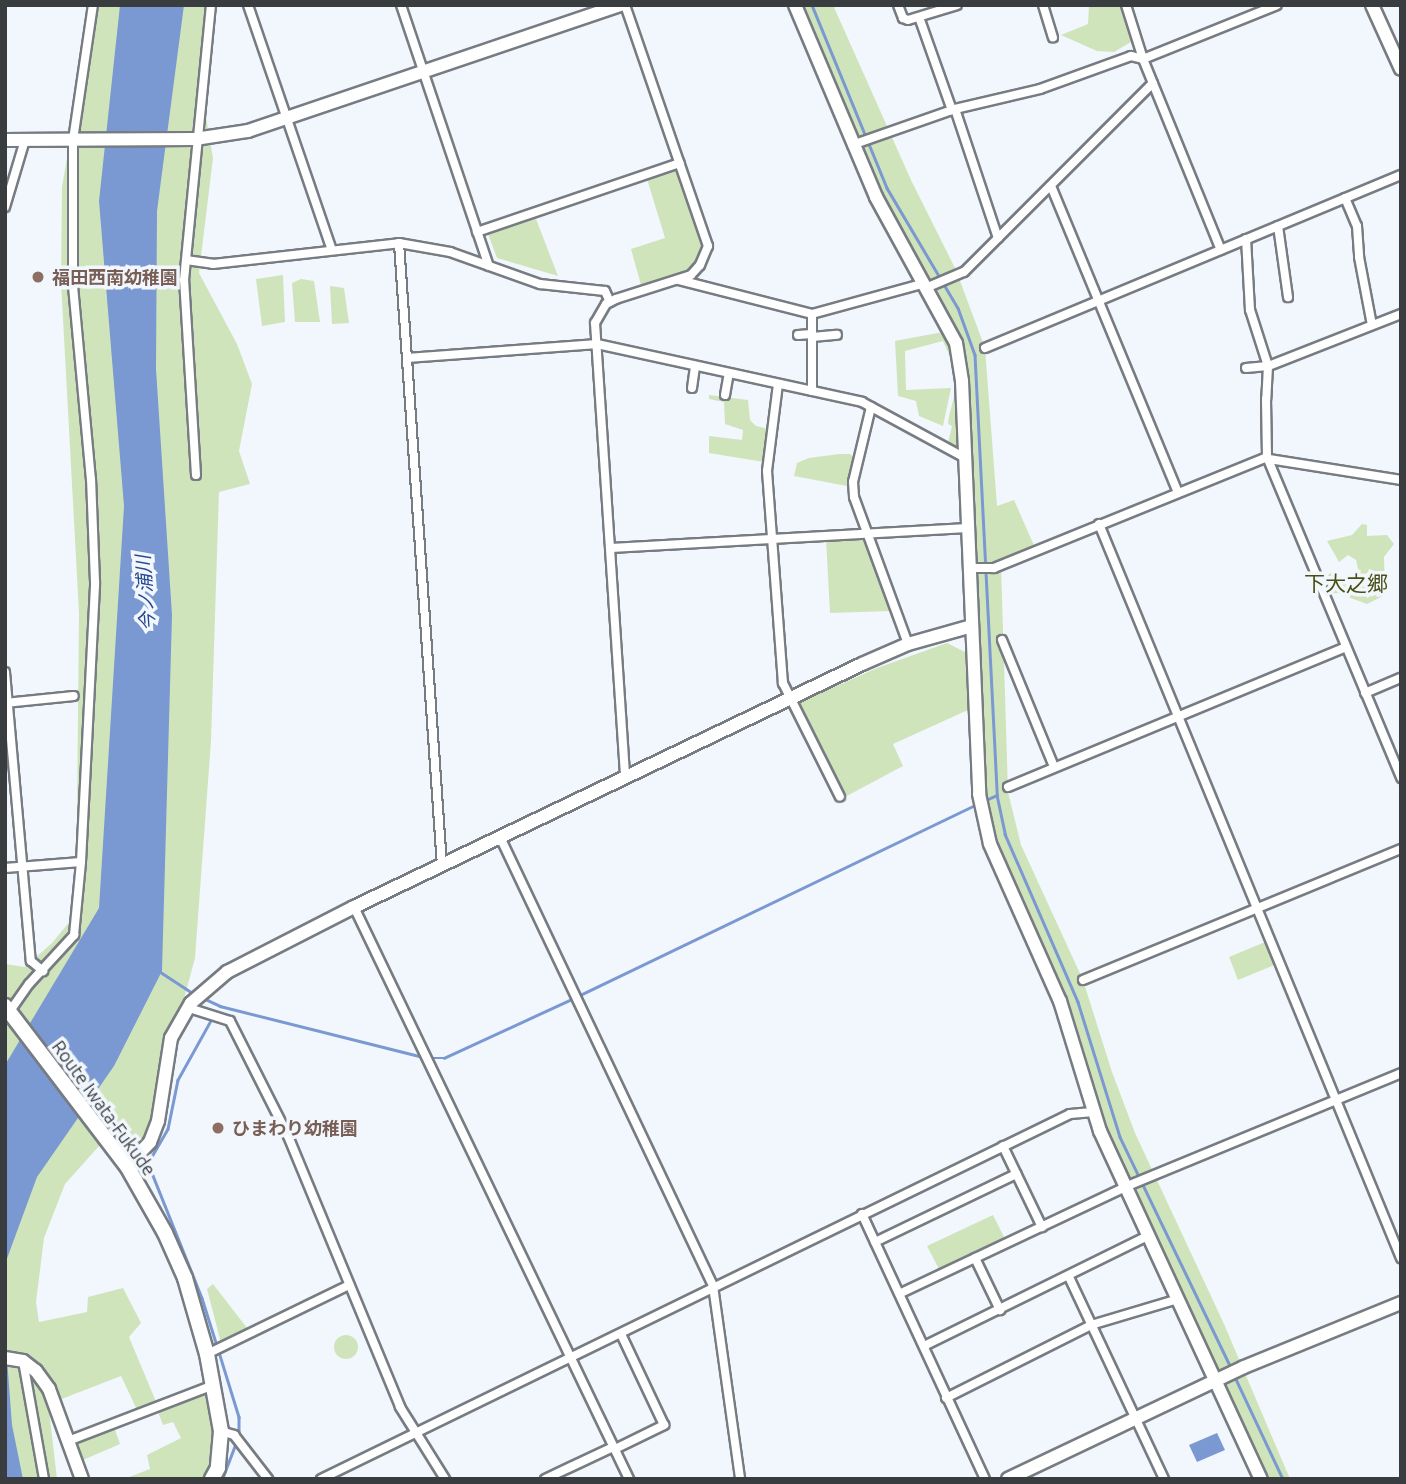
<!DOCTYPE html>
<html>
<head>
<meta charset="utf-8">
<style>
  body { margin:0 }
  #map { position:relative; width:1406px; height:1484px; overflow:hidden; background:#f1f7fd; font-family:Ubuntu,"Noto Sans JP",sans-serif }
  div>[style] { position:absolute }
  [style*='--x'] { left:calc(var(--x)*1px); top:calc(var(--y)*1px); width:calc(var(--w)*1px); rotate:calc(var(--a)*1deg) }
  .green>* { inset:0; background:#d0e4bc }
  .round { border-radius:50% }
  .water>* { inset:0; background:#7a98d1 }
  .stream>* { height:2.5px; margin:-1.25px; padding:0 1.25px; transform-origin:1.25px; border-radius:1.25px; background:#7a98d1 }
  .roads { filter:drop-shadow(2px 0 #777c82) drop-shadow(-2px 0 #777c82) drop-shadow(0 2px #777c82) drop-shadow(0 -2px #777c82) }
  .street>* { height:8px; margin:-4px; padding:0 4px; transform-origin:4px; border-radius:4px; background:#fff }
  .secondary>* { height:12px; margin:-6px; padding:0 6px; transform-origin:6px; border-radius:6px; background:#fff }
  .primary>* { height:14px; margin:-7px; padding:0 7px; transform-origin:7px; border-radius:7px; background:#fff }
  .dots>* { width:19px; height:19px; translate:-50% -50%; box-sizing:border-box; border:4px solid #f1f7fd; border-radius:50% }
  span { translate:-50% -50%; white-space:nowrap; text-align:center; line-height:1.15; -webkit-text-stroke:7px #f1f7fd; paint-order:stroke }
  .education-label { font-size:18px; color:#785e54; font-weight:700 }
  .left { translate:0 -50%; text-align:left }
  .street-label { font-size:18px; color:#3a3d3f }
  .water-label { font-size:19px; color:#27488e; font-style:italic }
  .quarter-label { font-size:21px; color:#495016 }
  .frame { position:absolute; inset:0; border:7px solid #3a3d3f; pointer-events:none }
</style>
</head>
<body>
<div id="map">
  <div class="green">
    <i style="clip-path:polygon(93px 5px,212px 5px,201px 88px,213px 158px,199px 273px,237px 344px,252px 384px,239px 451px,250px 484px,219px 492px,211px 741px,195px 958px,184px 999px,183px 1016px,142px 1150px,128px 1147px,108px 1136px,65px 1184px,44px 1238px,36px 1302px,39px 1322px,87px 1312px,88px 1297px,123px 1288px,141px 1323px,129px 1337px,157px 1404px,139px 1414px,121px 1376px,59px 1400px,46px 1384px,57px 1479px,5px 1479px,5px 964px,25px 967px,52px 943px,76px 914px,79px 613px,61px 282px,62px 187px)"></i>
    <i style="clip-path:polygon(795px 5px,833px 5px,911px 180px,956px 270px,985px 348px,997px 506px,1014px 500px,1036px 550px,1001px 565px,1008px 792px,1021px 845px,1083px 980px,1112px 1072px,1135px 1133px,1224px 1324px,1290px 1479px,1261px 1479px,1095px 1115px,1064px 1000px,988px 835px,960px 448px,948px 443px,952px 426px,948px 424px,949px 416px,955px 393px,951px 359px,943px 341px,905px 351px,906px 390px,951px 388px,943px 426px,919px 416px,916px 401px,898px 396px,895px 341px,943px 332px,954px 357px,954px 338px,867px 169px)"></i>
    <i style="clip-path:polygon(1089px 5px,1126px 5px,1136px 39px,1114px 52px,1097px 51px,1061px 35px,1088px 24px)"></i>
    <i style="clip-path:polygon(681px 167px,708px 246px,696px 270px,679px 277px,641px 285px,631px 249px,665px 238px,647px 179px)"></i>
    <i style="clip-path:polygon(536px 219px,558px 276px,497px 258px,488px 234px)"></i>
    <i style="clip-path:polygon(283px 275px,285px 322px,262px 326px,256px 279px)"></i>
    <i style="clip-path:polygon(301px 279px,314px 281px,320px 322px,295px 322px,292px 283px)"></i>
    <i style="clip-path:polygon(330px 286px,344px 288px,349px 323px,332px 324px)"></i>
    <i style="clip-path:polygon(709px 395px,748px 400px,750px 420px,756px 426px,769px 429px,764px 462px,709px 453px,709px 436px,742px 440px,743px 430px,725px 424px,724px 402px,709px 399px)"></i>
    <i style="clip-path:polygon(839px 454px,850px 454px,856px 459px,853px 482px,847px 486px,794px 476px,797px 463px,809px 458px)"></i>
    <i style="clip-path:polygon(1362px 524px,1367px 525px,1367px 536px,1387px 535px,1394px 544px,1384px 557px,1385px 595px,1367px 604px,1337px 593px,1324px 594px,1321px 585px,1330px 573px,1349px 584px,1356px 585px,1361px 582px,1356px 560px,1348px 555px,1339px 562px,1327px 541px,1352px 535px)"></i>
    <i style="clip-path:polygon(868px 534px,891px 611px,830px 613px,826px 539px)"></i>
    <i style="clip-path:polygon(947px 643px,965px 652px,968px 710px,893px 744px,903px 766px,843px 798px,798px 703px,877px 668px)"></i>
    <i style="clip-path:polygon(1270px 940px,1279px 963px,1238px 980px,1229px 957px)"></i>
    <i style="clip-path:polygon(993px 1215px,1005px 1239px,940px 1271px,927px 1246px)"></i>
    <i style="clip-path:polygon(213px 1284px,251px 1333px,222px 1347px,207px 1289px)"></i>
    <i class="round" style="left:334px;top:1335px;width:24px;height:24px"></i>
    <i style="clip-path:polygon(207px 1392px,214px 1438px,206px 1479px,124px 1479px,150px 1469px,147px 1455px,181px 1438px,173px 1422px,163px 1425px,156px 1407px)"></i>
    <i style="clip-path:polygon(113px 1424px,120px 1444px,76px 1463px,70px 1440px)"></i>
  </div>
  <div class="water">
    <i style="clip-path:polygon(120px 5px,184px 5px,157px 211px,156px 369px,172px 615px,162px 971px,114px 1066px,37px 1177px,5px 1264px,5px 1065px,99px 908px,124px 506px,99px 201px)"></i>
    <i style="clip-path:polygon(5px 1332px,12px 1425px,23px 1479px,5px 1479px)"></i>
    <i style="clip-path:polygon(1217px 1433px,1225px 1450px,1197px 1462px,1189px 1445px)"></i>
  </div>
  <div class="stream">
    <i style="--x:812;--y:5;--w:198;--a:67.7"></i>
    <i style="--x:887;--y:188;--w:139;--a:59.4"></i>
    <i style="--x:958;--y:308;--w:50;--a:70.1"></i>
    <i style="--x:975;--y:355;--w:441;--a:87.1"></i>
    <i style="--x:997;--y:795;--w:40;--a:78"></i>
    <i style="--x:1005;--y:834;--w:183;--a:66.5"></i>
    <i style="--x:1078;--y:1002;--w:141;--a:72.7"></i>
    <i style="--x:1120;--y:1137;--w:256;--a:64.3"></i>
    <i style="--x:984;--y:801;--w:14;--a:-25"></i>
    <i style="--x:159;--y:971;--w:42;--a:33.3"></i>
    <i style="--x:203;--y:998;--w:19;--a:25"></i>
    <i style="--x:220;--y:1006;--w:209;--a:14.1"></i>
    <i style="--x:212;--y:1019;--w:70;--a:119.1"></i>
    <i style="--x:178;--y:1080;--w:50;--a:101.5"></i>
    <i style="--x:168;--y:1129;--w:39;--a:120"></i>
    <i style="--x:148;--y:1163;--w:145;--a:68.2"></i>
    <i style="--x:202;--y:1298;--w:50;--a:72.6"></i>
    <i style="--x:429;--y:1058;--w:15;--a:0"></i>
    <i style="--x:444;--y:1058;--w:143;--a:-24.8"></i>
    <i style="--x:574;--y:998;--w:448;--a:-25.7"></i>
    <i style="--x:219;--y:1352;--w:68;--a:72.9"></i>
    <i style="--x:239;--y:1417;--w:20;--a:90"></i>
    <i style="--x:1235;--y:1377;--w:113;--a:64.8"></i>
    <i style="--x:222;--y:1479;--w:39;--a:-69"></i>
  </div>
  <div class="roads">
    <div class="street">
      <i style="--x:248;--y:5;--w:257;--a:71.1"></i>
      <i style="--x:401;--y:5;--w:275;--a:71.4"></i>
      <i style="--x:625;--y:5;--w:255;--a:71"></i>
      <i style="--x:708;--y:246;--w:21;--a:113"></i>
      <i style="--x:700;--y:265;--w:13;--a:132"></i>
      <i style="--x:691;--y:275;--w:79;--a:162.3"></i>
      <i style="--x:616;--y:299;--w:11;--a:153"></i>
      <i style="--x:606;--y:304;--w:22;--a:120"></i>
      <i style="--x:595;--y:323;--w:455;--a:86.2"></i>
      <i style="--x:898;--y:5;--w:14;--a:69"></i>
      <i style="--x:903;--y:18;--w:5;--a:22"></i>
      <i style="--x:908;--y:20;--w:51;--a:-17"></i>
      <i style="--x:1043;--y:5;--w:34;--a:73"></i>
      <i style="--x:1126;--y:5;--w:57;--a:72.5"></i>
      <i style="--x:1143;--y:59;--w:206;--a:67.8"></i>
      <i style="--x:919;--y:17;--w:99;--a:70.5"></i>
      <i style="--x:955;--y:109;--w:136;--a:71.6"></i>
      <i style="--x:852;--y:145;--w:109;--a:-19.3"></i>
      <i style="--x:955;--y:109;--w:87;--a:-13.2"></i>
      <i style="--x:1040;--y:89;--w:97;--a:-19.9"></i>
      <i style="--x:1131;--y:56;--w:12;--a:14"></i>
      <i style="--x:1143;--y:59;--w:144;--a:-21.9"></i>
      <i style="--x:1051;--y:186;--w:331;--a:67.5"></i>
      <i style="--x:1345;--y:198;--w:30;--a:67"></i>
      <i style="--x:1357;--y:226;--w:31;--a:86"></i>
      <i style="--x:1359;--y:257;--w:69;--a:79.2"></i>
      <i style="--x:5;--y:207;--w:70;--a:-73.4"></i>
      <i style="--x:1278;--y:226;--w:72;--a:82"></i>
      <i style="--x:477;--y:232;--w:214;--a:-18.8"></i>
      <i style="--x:399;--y:243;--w:623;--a:86.05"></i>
      <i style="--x:186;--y:260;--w:27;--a:8"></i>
      <i style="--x:213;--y:264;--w:187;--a:-6.4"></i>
      <i style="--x:399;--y:243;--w:52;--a:10"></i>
      <i style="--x:450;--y:252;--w:96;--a:19.6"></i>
      <i style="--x:540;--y:284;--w:65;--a:6.1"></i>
      <i style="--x:605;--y:291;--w:12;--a:66"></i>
      <i style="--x:679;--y:280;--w:137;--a:14.3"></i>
      <i style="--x:812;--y:314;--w:117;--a:-15.3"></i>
      <i style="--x:928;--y:287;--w:39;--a:-23"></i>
      <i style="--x:964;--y:272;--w:267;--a:-45"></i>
      <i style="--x:812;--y:314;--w:77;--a:90"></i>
      <i style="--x:1401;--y:314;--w:143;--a:158.6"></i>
      <i style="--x:1268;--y:366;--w:33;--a:93"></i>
      <i style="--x:1266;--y:399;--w:58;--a:89"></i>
      <i style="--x:1267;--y:457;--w:348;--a:67.3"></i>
      <i style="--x:798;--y:335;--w:14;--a:-4"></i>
      <i style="--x:812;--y:337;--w:25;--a:-5"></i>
      <i style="--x:985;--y:348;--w:451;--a:-22.6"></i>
      <i style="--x:407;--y:358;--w:191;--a:-4.2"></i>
      <i style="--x:597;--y:344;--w:271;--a:12.3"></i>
      <i style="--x:862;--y:402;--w:117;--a:28.5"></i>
      <i style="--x:1246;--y:368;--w:22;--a:-5"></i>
      <i style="--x:1268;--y:366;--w:59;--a:-107.8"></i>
      <i style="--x:1250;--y:310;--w:71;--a:-93.2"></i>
      <i style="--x:778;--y:384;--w:88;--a:97.2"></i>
      <i style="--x:767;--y:471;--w:213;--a:85.7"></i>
      <i style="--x:783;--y:683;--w:127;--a:63.4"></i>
      <i style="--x:692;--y:388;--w:22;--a:-82"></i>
      <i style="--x:725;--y:395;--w:22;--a:-80"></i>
      <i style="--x:871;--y:407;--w:77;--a:103.5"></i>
      <i style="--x:853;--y:482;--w:15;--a:86"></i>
      <i style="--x:854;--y:497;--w:157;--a:69.8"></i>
      <i style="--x:1269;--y:459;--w:134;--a:9"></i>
      <i style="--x:196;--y:475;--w:195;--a:-93.5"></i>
      <i style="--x:184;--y:280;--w:276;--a:-84.4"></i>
      <i style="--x:1099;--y:524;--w:794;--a:67.64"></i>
      <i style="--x:611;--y:548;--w:357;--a:-3.2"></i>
      <i style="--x:969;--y:568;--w:25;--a:0"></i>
      <i style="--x:994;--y:568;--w:295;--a:-22.1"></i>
      <i style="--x:1002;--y:640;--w:137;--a:67.7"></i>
      <i style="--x:5;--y:672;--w:290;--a:84.9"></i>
      <i style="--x:31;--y:961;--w:16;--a:40"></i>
      <i style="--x:1365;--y:693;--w:39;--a:-23"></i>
      <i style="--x:5;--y:703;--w:69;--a:-5.8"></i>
      <i style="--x:1008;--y:787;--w:366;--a:-22.5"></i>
      <i style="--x:500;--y:837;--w:497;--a:64.6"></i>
      <i style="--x:713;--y:1286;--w:195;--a:82"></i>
      <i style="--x:5;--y:868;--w:76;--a:-4.5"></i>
      <i style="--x:354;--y:907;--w:635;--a:64.32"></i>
      <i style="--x:1083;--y:980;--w:344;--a:-22.4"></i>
      <i style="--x:189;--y:1008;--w:43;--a:17.6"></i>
      <i style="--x:230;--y:1021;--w:129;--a:63.2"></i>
      <i style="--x:288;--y:1136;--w:293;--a:67.5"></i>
      <i style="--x:400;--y:1407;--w:85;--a:58"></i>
      <i style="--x:10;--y:1011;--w:33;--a:-55"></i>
      <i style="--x:29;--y:984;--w:67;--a:-47.4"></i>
      <i style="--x:74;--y:935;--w:73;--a:-84.5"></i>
      <i style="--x:81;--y:862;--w:280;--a:-87.1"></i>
      <i style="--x:95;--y:582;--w:102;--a:-92.2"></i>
      <i style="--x:91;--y:480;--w:196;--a:-95.3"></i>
      <i style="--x:73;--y:285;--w:145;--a:-90"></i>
      <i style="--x:73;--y:140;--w:136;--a:-81.6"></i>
      <i style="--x:1003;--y:1146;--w:90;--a:64.3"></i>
      <i style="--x:862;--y:1214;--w:292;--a:65.1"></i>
      <i style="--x:875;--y:1242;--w:157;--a:-25.7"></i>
      <i style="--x:975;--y:1258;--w:58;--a:64.3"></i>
      <i style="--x:1069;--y:1277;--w:223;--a:64.8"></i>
      <i style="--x:901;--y:1293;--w:248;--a:-25.3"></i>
      <i style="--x:1125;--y:1187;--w:299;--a:-22.4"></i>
      <i style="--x:924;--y:1346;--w:250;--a:-26.2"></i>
      <i style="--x:207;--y:1354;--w:158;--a:-25.9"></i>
      <i style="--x:23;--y:1361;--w:120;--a:79.9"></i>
      <i style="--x:946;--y:1398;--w:162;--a:-26.7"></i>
      <i style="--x:1091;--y:1325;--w:91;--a:-16.6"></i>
      <i style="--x:221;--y:1431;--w:14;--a:17"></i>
      <i style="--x:234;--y:1435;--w:56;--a:52.3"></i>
      <i style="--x:68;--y:1441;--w:156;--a:-21"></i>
      <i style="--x:615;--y:1449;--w:55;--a:-26.1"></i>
      <i style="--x:664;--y:1425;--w:101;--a:-115.3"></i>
      <i style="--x:321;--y:1479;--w:833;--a:-25.98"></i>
      <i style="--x:1070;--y:1114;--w:23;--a:-5"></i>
      <i style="--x:545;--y:1479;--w:75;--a:-25.2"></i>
    </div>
    <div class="secondary">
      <i style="--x:795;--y:5;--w:208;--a:67.1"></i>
      <i style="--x:876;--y:197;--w:166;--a:61.3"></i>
      <i style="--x:956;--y:343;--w:38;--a:81"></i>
      <i style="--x:962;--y:381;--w:413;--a:87.6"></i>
      <i style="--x:979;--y:794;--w:51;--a:77.6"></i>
      <i style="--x:990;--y:844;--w:172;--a:66"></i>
      <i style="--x:1060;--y:1001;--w:136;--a:72.9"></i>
      <i style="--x:1100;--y:1131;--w:383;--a:65.2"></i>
      <i style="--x:1372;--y:5;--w:70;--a:65.6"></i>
      <i style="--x:5;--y:140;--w:190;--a:-0.3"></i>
      <i style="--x:195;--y:139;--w:54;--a:-8.6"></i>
      <i style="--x:248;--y:131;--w:393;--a:-18.7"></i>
      <i style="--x:127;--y:1166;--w:33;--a:-46"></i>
      <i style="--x:150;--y:1142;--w:22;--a:-69"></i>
      <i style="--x:158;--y:1121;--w:84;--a:-81.1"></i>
      <i style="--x:171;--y:1038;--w:40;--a:-60.3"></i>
      <i style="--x:191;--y:1003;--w:48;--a:-40.7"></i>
      <i style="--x:227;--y:972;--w:143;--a:-27.1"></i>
      <i style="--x:354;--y:907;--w:563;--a:-25.56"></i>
      <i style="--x:862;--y:664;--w:50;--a:-23.5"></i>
      <i style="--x:908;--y:644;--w:66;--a:-15.7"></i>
      <i style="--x:5;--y:1358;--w:18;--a:9"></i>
      <i style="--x:23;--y:1361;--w:16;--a:38"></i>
      <i style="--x:36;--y:1371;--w:22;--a:54"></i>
      <i style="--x:49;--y:1389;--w:96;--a:69.9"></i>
      <i style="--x:1008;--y:1479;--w:261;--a:-25.4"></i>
      <i style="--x:1244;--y:1367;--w:170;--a:-22.2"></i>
    </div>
    <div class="primary">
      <i style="--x:5;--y:1006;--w:201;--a:52.7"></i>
      <i style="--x:127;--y:1166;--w:77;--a:60.4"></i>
      <i style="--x:165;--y:1233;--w:49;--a:66"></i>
      <i style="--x:185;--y:1278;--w:79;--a:73.9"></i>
      <i style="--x:207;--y:1354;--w:78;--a:79.7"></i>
      <i style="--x:221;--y:1431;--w:37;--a:95"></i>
      <i style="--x:218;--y:1468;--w:13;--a:119"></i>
    </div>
  </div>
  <div class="dots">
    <i style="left:38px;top:277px;background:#8d6e63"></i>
    <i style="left:218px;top:1128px;background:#8d6e63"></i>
  </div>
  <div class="education-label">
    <span class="left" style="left:52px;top:277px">福田西南幼稚園</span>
    <span class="left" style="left:232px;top:1128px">ひまわり幼稚園</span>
  </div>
  <div class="street-label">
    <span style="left:104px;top:1108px;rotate:54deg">Route Iwata-Fukude</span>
  </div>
  <div class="water-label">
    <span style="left:146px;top:593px;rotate:-94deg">今ノ浦川</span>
  </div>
  <div class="quarter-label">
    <span style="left:1346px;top:583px">下大之郷</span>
  </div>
  <div class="frame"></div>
</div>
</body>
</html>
